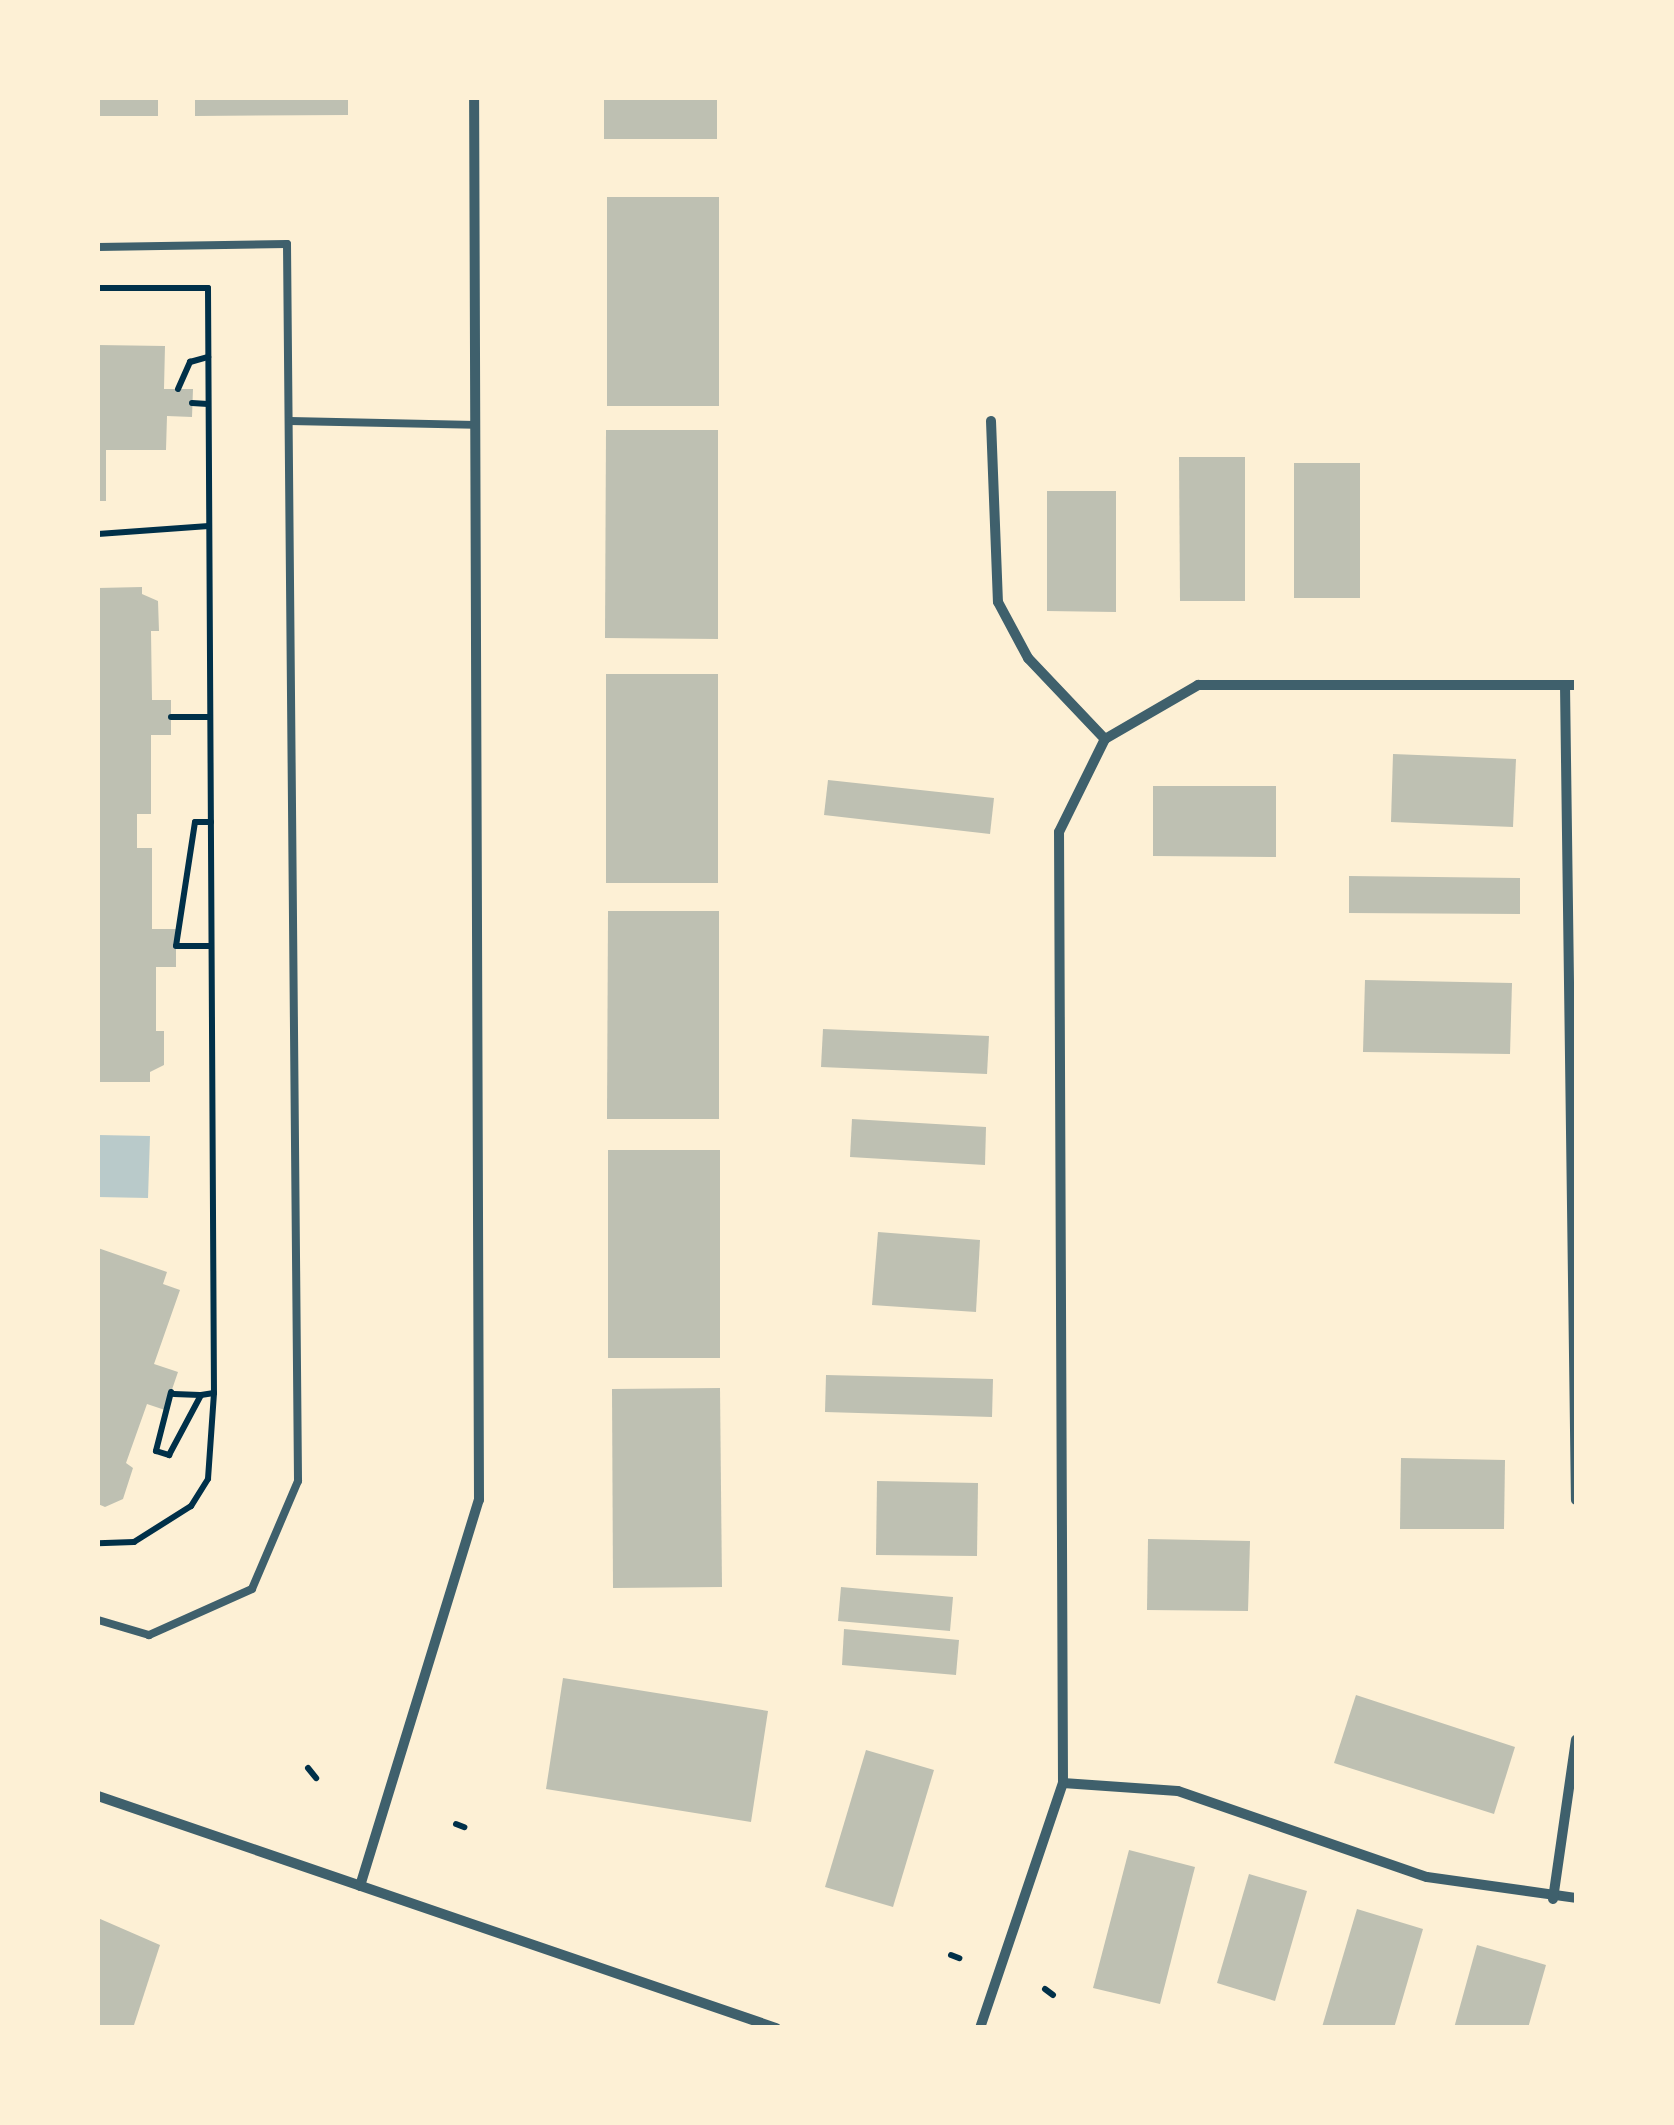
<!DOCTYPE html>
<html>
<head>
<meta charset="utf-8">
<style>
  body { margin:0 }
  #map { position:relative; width:1674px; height:2125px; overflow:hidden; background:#fdf0d5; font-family:Barlow,sans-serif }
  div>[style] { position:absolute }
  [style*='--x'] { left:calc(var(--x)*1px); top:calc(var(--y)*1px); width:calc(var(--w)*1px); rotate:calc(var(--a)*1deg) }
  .green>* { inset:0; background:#b9caca }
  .building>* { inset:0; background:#bec0b2 }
  .path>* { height:6px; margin:-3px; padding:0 3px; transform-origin:3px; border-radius:3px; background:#003049 }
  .service>* { height:8px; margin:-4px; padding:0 4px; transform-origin:4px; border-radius:4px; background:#3f606c }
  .minor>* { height:10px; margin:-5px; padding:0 5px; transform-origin:5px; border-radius:5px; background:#3f606c }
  span { translate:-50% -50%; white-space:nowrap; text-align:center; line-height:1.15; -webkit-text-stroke:10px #fdf0d5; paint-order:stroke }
  .frame { position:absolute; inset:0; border:100px solid #fdf0d5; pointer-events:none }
</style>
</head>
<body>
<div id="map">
  <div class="green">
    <i style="clip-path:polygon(98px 1135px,150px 1136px,148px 1198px,98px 1197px)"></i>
  </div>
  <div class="building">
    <i style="clip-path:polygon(98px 98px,158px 98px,158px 116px,98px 116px)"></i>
    <i style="clip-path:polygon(195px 98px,348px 98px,348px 115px,195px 116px)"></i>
    <i style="clip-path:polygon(604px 98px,717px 98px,717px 139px,604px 139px)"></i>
    <i style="clip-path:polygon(607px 197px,719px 197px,719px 406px,607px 406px)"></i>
    <i style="clip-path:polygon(98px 345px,165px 346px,164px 389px,193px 389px,192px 417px,167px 416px,166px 450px,106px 450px,106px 501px,98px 501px)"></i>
    <i style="clip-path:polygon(606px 430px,718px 430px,718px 639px,605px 638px)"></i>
    <i style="clip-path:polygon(1179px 457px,1245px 457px,1245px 601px,1180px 601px)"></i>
    <i style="clip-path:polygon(1294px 463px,1360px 463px,1360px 598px,1294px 598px)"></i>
    <i style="clip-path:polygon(1047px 491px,1116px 491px,1116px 612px,1047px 611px)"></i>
    <i style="clip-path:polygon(142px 587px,142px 594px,158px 601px,159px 631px,151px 631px,152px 700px,171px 700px,171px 735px,151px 735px,151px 814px,137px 814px,137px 848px,152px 848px,152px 929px,176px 929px,176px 967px,156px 967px,156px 1031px,164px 1031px,164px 1065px,150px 1072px,150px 1082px,98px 1082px,98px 588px)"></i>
    <i style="clip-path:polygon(606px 674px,718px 674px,718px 883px,606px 883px)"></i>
    <i style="clip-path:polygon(1393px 754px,1516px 759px,1513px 827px,1391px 822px)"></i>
    <i style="clip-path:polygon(828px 780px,994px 798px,990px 834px,824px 815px)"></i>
    <i style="clip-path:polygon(1153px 786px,1276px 786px,1276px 857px,1153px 856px)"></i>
    <i style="clip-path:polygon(1349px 876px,1520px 878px,1520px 914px,1349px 913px)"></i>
    <i style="clip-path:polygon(608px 911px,719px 911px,719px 1119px,607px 1119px)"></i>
    <i style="clip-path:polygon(1365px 980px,1512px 983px,1510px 1054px,1363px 1052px)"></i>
    <i style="clip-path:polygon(823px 1029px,989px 1036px,987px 1074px,821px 1067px)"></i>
    <i style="clip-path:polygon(852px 1119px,986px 1127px,985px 1165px,850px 1157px)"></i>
    <i style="clip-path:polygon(608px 1150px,720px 1150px,720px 1358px,608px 1358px)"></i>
    <i style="clip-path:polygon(878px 1232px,980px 1240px,976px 1312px,872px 1305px)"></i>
    <i style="clip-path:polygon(98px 1248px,167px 1272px,163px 1284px,180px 1290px,154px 1364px,178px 1372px,165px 1410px,147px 1404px,126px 1463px,133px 1468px,123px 1499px,105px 1507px,98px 1504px)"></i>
    <i style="clip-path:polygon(826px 1375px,993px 1379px,992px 1417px,825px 1412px)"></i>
    <i style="clip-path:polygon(720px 1388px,722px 1587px,613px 1588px,612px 1389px)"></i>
    <i style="clip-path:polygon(1401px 1458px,1505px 1460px,1504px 1529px,1400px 1529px)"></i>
    <i style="clip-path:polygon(877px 1481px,978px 1483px,977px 1556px,876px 1555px)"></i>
    <i style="clip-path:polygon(1148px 1539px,1250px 1541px,1248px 1611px,1147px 1610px)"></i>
    <i style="clip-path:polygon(841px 1587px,953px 1597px,950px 1631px,838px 1621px)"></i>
    <i style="clip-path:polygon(844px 1629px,959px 1640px,956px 1675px,842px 1665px)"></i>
    <i style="clip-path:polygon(563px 1678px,768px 1711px,751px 1822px,546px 1789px)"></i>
    <i style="clip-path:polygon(1356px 1695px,1515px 1747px,1494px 1814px,1334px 1763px)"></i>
    <i style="clip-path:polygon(866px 1750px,934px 1770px,893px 1907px,825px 1887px)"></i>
    <i style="clip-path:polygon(1129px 1850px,1195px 1867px,1160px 2004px,1093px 1988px)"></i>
    <i style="clip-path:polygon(1249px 1874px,1307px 1891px,1275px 2001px,1217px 1983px)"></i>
    <i style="clip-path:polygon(1357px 1909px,1423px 1929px,1394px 2028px,1322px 2027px)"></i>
    <i style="clip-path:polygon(98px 1918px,160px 1945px,133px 2028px,98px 2028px)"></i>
    <i style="clip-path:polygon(1477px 1945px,1546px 1965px,1528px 2028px,1454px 2028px)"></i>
  </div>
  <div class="path">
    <i style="--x:98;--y:288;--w:110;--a:0"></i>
    <i style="--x:208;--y:288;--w:1105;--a:89.69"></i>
    <i style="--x:214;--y:1393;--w:86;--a:94"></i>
    <i style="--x:208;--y:1479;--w:32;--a:122"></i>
    <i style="--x:191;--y:1506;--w:67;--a:147.7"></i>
    <i style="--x:134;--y:1542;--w:36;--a:178"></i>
    <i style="--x:178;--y:389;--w:30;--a:-66"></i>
    <i style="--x:190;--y:362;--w:19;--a:-16"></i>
    <i style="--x:192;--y:403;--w:16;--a:4"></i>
    <i style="--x:98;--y:534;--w:111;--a:-4.1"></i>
    <i style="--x:171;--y:717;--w:39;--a:0"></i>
    <i style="--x:211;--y:822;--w:16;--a:180"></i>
    <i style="--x:195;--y:822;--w:125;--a:98.7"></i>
    <i style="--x:176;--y:946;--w:35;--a:0"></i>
    <i style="--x:171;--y:1392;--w:61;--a:104.3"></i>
    <i style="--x:156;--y:1451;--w:14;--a:17"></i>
    <i style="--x:169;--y:1455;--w:68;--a:-61.9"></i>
    <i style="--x:201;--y:1395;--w:13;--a:-9"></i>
    <i style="--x:174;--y:1394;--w:26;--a:2"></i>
    <i style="--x:308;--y:1768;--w:13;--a:51"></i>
    <i style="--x:456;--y:1824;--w:9;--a:21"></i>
    <i style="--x:951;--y:1955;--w:9;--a:21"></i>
    <i style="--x:1045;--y:1989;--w:10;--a:37"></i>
  </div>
  <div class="service">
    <i style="--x:98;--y:247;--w:189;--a:-0.9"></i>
    <i style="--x:287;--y:244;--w:1237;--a:89.49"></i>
    <i style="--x:298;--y:1481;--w:117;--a:113.1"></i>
    <i style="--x:252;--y:1589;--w:113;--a:155.9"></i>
    <i style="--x:149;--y:1635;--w:53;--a:-163.6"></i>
    <i style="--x:290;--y:421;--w:185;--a:1.2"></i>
  </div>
  <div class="minor">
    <i style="--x:991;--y:421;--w:181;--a:87.8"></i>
    <i style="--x:998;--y:602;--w:64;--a:61.8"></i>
    <i style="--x:1028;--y:658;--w:112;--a:46.5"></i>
    <i style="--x:1565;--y:685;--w:815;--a:89.23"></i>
    <i style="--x:1105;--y:739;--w:108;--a:-30.1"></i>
    <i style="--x:1198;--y:685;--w:378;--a:0"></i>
    <i style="--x:1063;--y:1783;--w:115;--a:4"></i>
    <i style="--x:1178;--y:1791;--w:263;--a:19.1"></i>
    <i style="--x:1427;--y:1877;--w:150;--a:8"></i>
    <i style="--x:98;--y:1796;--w:717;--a:18.89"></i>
    <i style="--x:360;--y:1886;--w:404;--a:-72.9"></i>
    <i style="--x:479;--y:1500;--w:1402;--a:-90.2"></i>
    <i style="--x:1553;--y:1899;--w:161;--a:-81.8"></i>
    <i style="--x:980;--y:2028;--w:259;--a:-71.3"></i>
    <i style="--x:1063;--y:1783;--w:951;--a:-90.24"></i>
    <i style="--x:1059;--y:832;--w:104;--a:-63.7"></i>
  </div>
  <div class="frame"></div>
</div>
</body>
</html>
